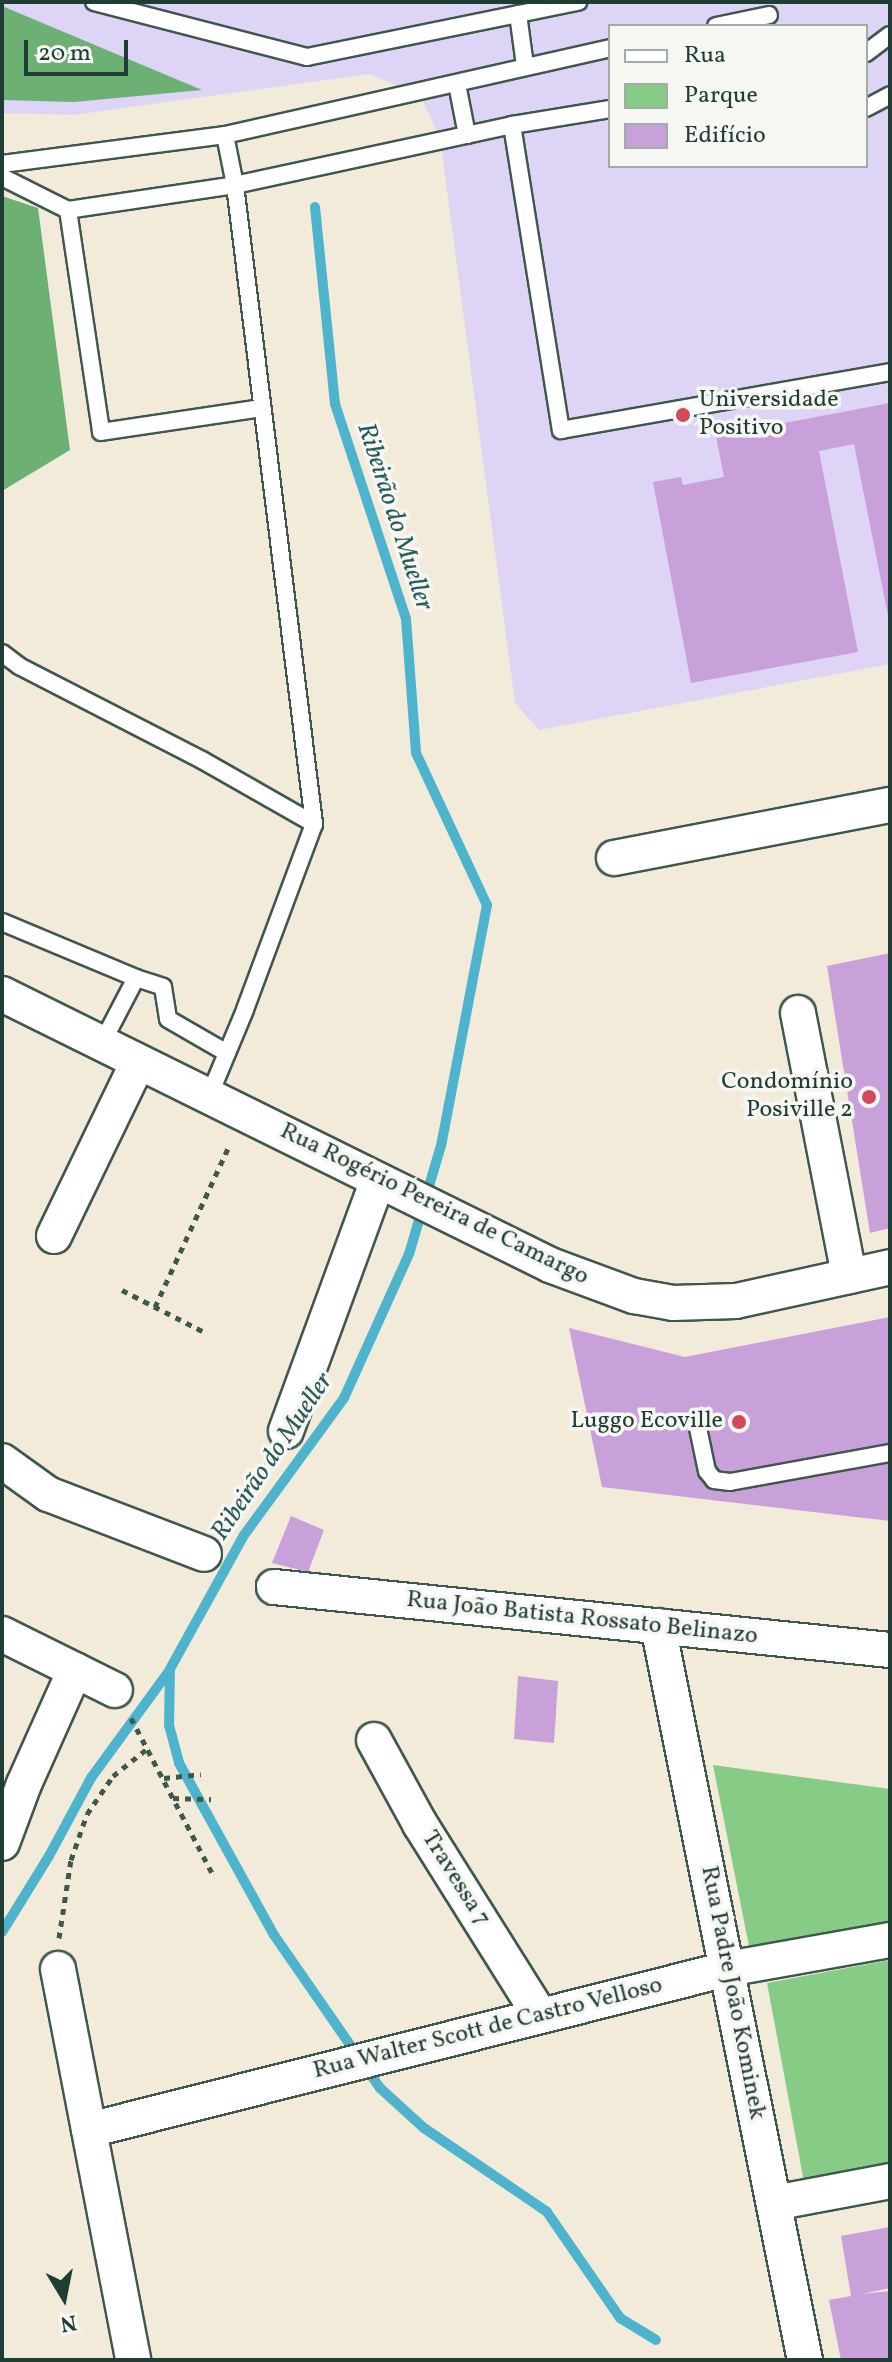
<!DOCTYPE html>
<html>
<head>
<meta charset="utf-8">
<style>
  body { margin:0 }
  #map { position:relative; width:892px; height:2362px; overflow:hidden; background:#f3ebda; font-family:Vollkorn,serif }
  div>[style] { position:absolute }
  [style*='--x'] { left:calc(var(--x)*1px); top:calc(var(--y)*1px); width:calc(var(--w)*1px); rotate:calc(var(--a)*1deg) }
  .built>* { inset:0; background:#ded5f6 }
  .green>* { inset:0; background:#86cc86 }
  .forest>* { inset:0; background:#6cb073 }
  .stream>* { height:10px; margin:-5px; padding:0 5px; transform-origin:5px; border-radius:5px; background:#4eb4cd }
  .building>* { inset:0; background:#c8a0da }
  .path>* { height:5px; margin-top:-2.5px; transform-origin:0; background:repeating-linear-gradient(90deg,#3f574d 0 6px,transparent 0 12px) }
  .roads { filter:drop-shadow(2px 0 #3f574d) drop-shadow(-2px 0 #3f574d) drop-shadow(0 2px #3f574d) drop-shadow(0 -2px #3f574d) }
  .lane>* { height:16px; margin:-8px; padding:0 8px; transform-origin:8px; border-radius:8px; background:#fff }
  .street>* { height:34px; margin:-17px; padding:0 17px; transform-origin:17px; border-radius:17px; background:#fff }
  .dots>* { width:22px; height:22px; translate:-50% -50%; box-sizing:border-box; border:4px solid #f6f6f2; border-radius:50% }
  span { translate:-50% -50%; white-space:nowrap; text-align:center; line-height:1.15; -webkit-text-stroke:7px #f6f6f2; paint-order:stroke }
  .poi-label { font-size:24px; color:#1f3d34 }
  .left { translate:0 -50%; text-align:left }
  .right { translate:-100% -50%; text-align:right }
  .street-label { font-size:24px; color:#1f3d34 }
  .water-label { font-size:26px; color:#2b5b5a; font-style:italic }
  .frame { position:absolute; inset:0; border:4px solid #1f3d34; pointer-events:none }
  .legend { position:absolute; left:608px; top:24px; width:260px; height:144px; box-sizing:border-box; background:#f6f6f2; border:2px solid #a0aca6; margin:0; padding:10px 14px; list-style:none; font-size:24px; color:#1f3d34 }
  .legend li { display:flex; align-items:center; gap:16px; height:40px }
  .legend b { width:40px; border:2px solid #a0aca6 }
  .north { position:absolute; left:24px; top:2258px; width:80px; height:80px; -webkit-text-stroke:6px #f6f6f2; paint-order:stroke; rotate:170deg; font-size:22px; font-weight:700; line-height:32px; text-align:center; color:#1f3d34 }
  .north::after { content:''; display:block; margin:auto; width:28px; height:36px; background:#1f3d34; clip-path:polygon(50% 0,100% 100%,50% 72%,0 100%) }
  .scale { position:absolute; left:24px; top:40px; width:104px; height:36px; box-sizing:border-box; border:4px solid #1f3d34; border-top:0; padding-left:10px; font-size:24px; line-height:28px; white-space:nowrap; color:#1f3d34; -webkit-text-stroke:6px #f6f6f2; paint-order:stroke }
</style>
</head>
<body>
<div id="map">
  <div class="built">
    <i style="clip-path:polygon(evenodd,2px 2px,890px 2px,890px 664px,539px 730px,515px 703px,440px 138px,420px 95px,369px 74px,73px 115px,2px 113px,2px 2px,610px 26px,866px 26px,866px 166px,610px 166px,610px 26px)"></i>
  </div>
  <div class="green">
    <i style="clip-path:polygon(713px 1765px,890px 1789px,890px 1922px,749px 1946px)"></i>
    <i style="clip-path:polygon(890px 1960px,890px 2166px,804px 2182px,767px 1983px)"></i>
  </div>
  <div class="forest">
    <i style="clip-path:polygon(2px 6px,202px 90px,74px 102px,2px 100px)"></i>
    <i style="clip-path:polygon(2px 196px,38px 208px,70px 450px,2px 491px)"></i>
  </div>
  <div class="stream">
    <i style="--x:315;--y:207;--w:198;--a:84.2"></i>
    <i style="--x:335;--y:404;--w:226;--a:71.7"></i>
    <i style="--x:406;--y:619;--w:134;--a:85.7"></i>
    <i style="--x:416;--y:753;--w:168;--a:65"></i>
    <i style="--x:487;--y:905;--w:241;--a:100.8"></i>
    <i style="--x:442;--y:1142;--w:117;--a:106.4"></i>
    <i style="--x:409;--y:1254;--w:158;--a:114.3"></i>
    <i style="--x:344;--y:1398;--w:170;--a:126.1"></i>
    <i style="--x:244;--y:1535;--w:153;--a:118.9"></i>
    <i style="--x:170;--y:1669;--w:56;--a:91"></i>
    <i style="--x:169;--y:1725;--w:39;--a:75"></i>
    <i style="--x:179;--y:1763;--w:196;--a:61.1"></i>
    <i style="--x:274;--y:1935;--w:186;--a:55.3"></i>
    <i style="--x:380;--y:2088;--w:59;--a:42.3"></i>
    <i style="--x:424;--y:2128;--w:149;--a:34.3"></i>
    <i style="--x:547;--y:2212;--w:129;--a:55.4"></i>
    <i style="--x:620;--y:2318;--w:42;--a:31.4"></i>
    <i style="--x:2;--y:1932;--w:89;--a:-58.3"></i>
    <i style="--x:49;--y:1856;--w:89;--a:-61.7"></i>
    <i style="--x:91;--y:1778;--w:132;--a:-53.9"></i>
  </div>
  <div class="building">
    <i style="clip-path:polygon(890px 403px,890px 626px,854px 444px,819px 451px,858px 652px,691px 683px,653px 482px,681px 477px,683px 485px,724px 477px,716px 436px)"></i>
    <i style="clip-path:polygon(890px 953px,890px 1228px,870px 1233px,827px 966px)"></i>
    <i style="clip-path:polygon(890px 1317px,890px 1521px,602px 1487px,569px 1328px,685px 1357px)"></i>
    <i style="clip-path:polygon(291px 1516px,324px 1530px,308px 1572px,272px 1563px)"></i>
    <i style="clip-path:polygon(518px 1676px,558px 1681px,554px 1743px,514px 1739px)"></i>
    <i style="clip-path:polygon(890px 2227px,890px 2288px,862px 2294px,890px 2291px,890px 2360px,841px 2360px,829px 2300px,851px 2296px,841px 2236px)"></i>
  </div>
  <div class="path">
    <i style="--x:122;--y:1290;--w:94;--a:27.1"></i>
    <i style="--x:155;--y:1307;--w:179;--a:-65.3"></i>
    <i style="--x:222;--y:1528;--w:85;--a:-55"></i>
    <i style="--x:131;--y:1718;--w:179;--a:62.4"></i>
    <i style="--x:164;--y:1778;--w:37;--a:-6"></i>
    <i style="--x:173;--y:1798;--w:38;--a:2"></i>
    <i style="--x:59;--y:1938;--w:79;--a:-81.3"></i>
    <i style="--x:71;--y:1860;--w:49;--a:-70.8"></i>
    <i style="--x:87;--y:1814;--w:46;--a:-55.6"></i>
    <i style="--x:113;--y:1776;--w:45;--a:-38.7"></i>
  </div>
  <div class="roads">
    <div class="lane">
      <i style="--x:94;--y:2;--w:220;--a:14.5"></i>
      <i style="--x:307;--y:57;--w:277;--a:-11.5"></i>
      <i style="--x:518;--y:14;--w:52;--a:82.3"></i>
      <i style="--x:716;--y:26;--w:54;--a:-11.7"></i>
      <i style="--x:866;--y:53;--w:30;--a:-37"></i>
      <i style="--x:457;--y:84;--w:52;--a:78.9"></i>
      <i style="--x:866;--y:108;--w:27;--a:-28"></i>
      <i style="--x:610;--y:109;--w:99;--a:170.7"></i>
      <i style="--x:512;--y:125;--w:309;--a:80.9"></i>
      <i style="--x:561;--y:430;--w:334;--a:-10"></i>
      <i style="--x:225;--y:135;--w:51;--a:78.7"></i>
      <i style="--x:235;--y:185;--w:644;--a:82.95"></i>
      <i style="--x:2;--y:164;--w:225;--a:-7.4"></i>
      <i style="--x:225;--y:135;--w:395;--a:-12.7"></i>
      <i style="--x:2;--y:177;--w:74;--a:26.6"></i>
      <i style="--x:68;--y:210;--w:169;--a:-8.5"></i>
      <i style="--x:235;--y:185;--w:283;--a:-12.2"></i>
      <i style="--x:68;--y:210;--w:224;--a:81.5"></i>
      <i style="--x:101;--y:432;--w:163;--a:-8.5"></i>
      <i style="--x:2;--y:653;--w:21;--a:37"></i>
      <i style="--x:19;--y:666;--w:206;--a:27.2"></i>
      <i style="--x:202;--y:760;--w:129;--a:29.7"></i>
      <i style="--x:314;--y:824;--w:198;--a:110.4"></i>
      <i style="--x:245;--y:1010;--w:93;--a:112.7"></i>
      <i style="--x:2;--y:922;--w:145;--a:22.7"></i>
      <i style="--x:136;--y:978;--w:73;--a:117.6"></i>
      <i style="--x:136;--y:978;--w:28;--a:18"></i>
      <i style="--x:163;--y:987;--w:32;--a:81"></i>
      <i style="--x:168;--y:1019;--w:68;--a:30"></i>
      <i style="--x:698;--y:1428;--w:44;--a:78.2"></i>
      <i style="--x:707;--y:1471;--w:11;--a:52"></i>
      <i style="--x:714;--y:1480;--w:16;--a:7"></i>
      <i style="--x:730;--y:1482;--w:163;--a:-10.3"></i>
    </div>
    <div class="street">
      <i style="--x:614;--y:858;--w:281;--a:-10.9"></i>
      <i style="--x:2;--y:994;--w:611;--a:26.31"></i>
      <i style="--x:550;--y:1265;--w:90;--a:20.3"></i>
      <i style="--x:634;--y:1296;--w:40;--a:10"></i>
      <i style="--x:673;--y:1303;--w:63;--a:-1.8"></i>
      <i style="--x:736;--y:1301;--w:158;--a:-12.4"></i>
      <i style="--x:798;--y:1013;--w:268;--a:79"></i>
      <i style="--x:54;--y:1236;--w:193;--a:-64.2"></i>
      <i style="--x:286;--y:1431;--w:267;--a:-69.9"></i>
      <i style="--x:2;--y:1461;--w:57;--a:35.7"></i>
      <i style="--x:48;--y:1494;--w:167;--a:21"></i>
      <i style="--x:274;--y:1587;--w:619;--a:5.84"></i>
      <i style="--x:658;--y:1626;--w:749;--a:78.68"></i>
      <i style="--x:2;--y:1634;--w:126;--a:26.4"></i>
      <i style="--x:374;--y:1740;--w:96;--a:61.3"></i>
      <i style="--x:420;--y:1824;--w:226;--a:57.9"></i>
      <i style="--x:2;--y:1843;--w:63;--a:-69.6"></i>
      <i style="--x:24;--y:1784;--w:125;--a:-65.9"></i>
      <i style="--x:58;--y:1969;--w:398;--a:79.1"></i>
      <i style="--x:89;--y:2130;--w:658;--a:-14.16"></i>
      <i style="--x:727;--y:1969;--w:166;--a:-10.1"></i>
      <i style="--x:774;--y:2203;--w:118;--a:-10.7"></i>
    </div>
  </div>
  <div class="dots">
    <i style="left:683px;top:415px;background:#d1495b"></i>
    <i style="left:869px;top:1097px;background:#d1495b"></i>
    <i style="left:739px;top:1422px;background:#d1495b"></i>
  </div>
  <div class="poi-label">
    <span class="left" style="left:699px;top:415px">Universidade<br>Positivo</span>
    <span class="right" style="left:853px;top:1097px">Condomínio<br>Posiville 2</span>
    <span class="right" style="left:723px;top:1422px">Luggo Ecoville</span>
  </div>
  <div class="street-label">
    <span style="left:434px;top:1205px;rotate:26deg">Rua Rogério Pereira de Camargo</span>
    <span style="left:582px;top:1619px;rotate:6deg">Rua João Batista Rossato Belinazo</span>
    <span style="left:455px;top:1879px;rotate:58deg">Travessa 7</span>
    <span style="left:732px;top:1993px;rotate:79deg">Rua Padre João Kominek</span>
    <span style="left:488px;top:2029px;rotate:-14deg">Rua Walter Scott de Castro Velloso</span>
  </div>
  <div class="water-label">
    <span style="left:394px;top:517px;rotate:72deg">Ribeirão do Mueller</span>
    <span style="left:273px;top:1457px;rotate:-56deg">Ribeirão do Mueller</span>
  </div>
  <div class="frame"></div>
  <ul class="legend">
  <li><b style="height:10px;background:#fff"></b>Rua</li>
  <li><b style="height:22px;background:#86cc86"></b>Parque</li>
  <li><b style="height:22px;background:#c8a0da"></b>Edifício</li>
  </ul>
  <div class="north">N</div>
  <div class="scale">20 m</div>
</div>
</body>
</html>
